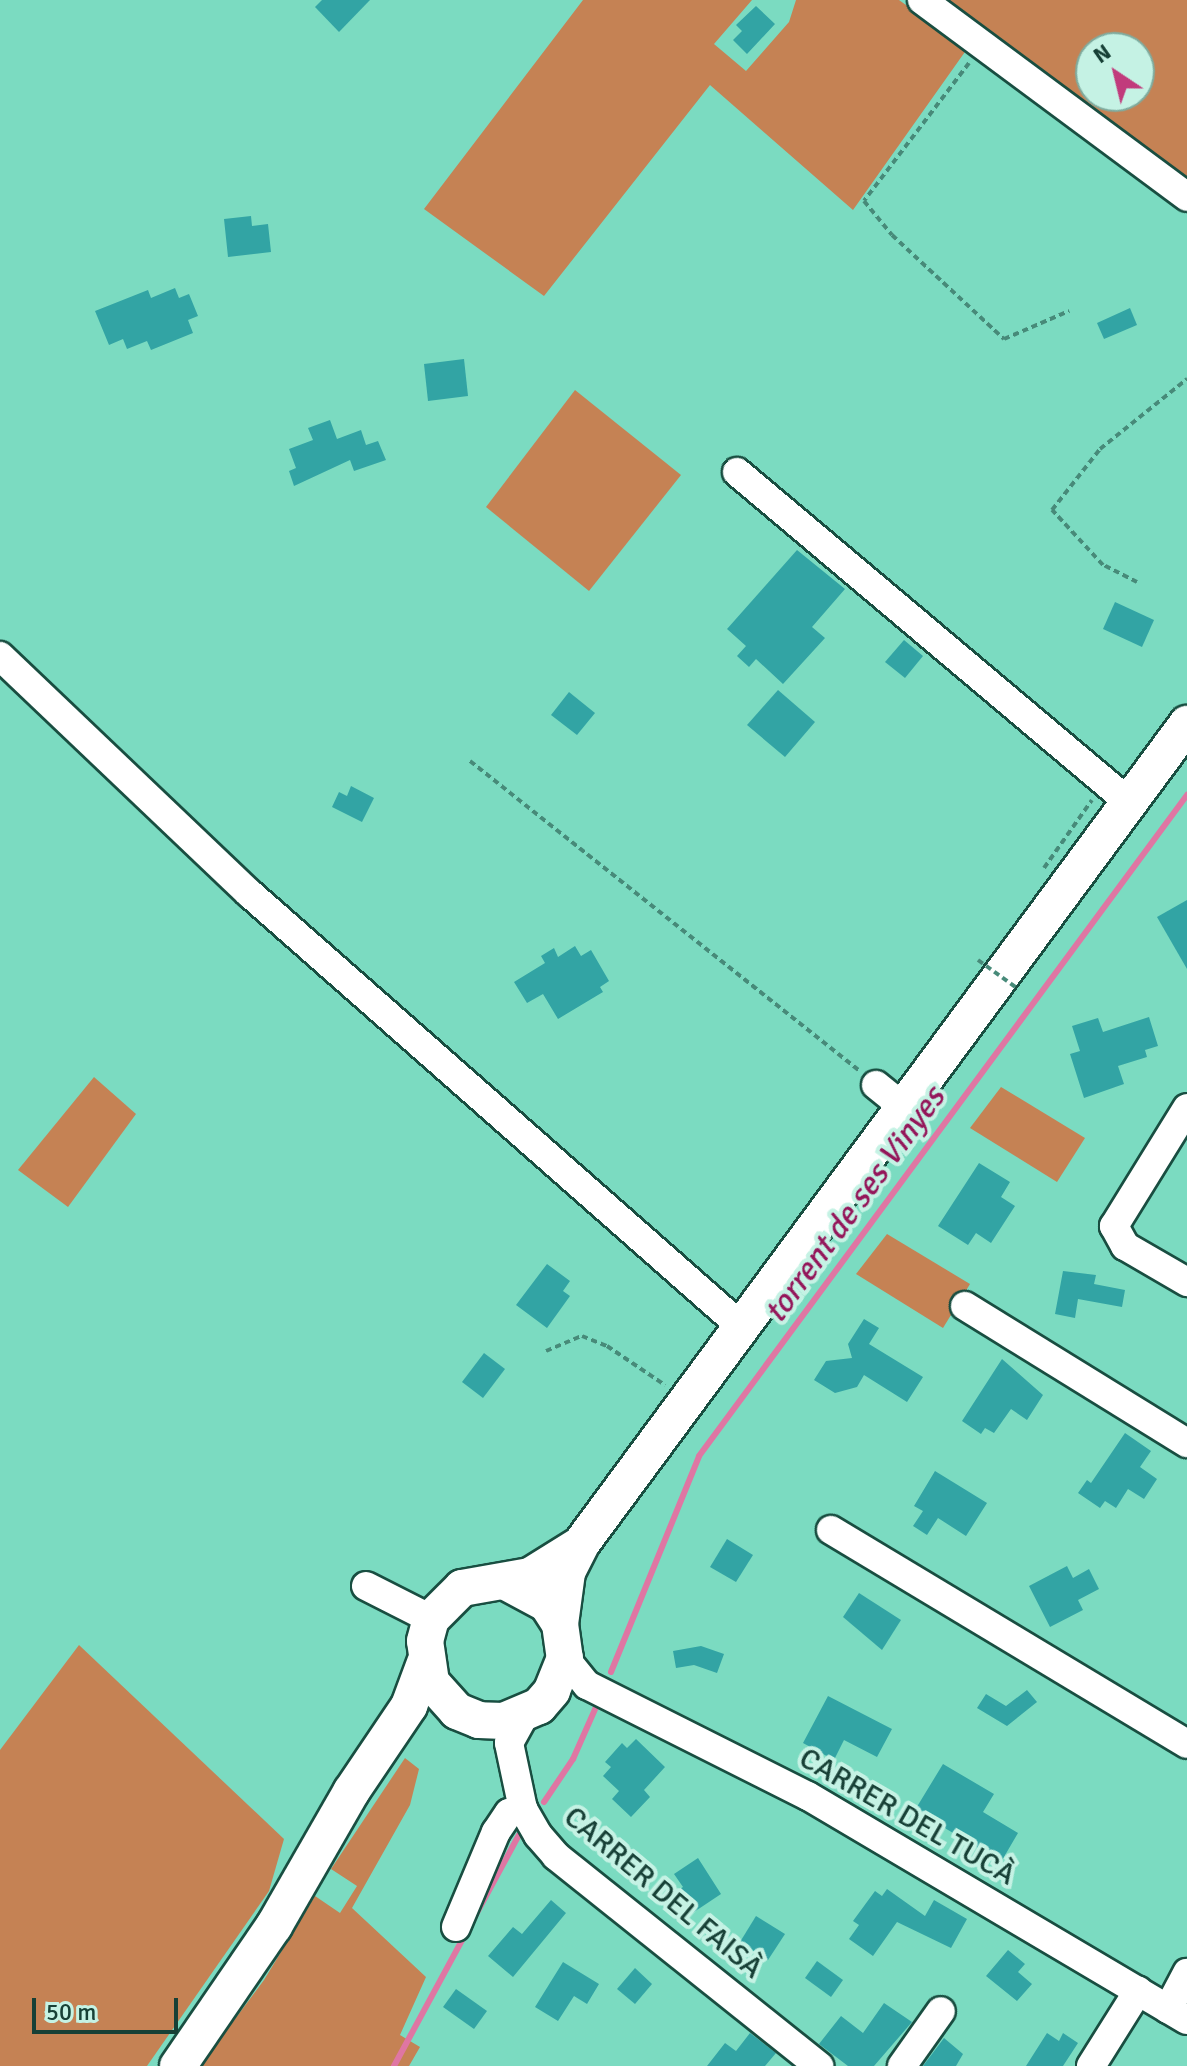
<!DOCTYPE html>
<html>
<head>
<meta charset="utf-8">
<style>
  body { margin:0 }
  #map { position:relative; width:1187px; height:2066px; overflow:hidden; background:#7bdbc1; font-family:Signika,sans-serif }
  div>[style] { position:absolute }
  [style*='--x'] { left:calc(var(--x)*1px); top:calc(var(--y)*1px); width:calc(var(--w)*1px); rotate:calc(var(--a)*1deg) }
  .green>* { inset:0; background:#c58254 }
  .stream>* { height:6px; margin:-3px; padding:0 3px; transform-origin:3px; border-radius:3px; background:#df76a3 }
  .building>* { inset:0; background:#32a4a4 }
  .path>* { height:4px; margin-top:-2px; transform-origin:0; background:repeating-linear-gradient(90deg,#478a79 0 6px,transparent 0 10px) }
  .roads { filter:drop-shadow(2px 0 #194e41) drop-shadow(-2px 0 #194e41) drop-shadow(0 2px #194e41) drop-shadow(0 -2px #194e41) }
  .minor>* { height:28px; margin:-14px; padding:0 14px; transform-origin:14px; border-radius:14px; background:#fff }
  .major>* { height:36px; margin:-18px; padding:0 18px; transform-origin:18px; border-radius:18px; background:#fff }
  .path-bridge>* { height:4px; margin-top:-2px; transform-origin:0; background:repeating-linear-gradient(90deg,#478a79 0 6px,transparent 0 10px) }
  span { translate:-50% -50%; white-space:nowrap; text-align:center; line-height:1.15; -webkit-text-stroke:8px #c5f2e4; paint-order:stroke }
  .street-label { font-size:30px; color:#174036 }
  .water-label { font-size:32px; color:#94165a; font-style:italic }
  .north { position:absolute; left:1075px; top:32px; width:80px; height:80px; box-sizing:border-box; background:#c5f2e4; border:2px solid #7fab9e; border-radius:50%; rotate:325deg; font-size:22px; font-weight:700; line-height:32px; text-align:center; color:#174036 }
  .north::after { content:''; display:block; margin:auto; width:28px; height:36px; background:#c13b7c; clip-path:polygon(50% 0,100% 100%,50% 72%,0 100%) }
  .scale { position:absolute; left:32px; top:1998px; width:146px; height:36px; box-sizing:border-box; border:4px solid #174036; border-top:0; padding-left:10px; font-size:24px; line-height:28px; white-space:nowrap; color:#174036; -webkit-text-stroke:6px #c5f2e4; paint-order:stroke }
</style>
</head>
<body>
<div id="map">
  <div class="green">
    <i style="clip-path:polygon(583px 0,752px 0,714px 44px,746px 71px,789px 22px,796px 0,899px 0,967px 49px,853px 210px,710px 85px,544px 296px,424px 209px)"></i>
    <i style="clip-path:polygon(evenodd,946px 0,1187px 0,1187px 183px,946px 0,1091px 48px,1139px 48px,1139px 96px,1091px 96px,1091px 48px)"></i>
    <i style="clip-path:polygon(575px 390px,681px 475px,589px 591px,486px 507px)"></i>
    <i style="clip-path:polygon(94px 1077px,136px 1114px,68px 1207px,18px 1170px)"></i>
    <i style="clip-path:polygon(1001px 1087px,1085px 1138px,1057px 1182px,970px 1128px)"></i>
    <i style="clip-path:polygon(887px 1234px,970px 1284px,943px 1328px,856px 1274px)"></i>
    <i style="clip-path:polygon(79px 1645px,284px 1839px,269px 1891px,147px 2066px,0 2066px,0 1750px)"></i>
    <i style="clip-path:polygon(405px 1758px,419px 1769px,410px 1805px,352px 1908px,426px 1977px,400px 2035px,420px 2047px,409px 2066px,200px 2066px,264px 1980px,315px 1896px,340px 1913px,357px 1886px,331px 1869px)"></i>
  </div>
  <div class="stream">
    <i style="--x:611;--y:1672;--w:233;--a:-67.8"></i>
    <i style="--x:699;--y:1456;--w:822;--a:-53.56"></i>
    <i style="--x:544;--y:1802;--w:52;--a:-56"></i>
    <i style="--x:573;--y:1759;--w:57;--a:-66.1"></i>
    <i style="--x:394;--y:2066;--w:263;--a:-61.6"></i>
  </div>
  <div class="building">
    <i style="clip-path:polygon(322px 0,370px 0,339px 32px,315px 7px)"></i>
    <i style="clip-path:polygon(756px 6px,775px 24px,747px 54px,733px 40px,742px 31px,736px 25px)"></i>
    <i style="clip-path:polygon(251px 216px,252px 226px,268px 224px,271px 252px,228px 257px,224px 219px)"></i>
    <i style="clip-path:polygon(175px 288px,179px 298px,189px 294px,198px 316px,188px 320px,193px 333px,151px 350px,147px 341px,127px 349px,123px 339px,109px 345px,95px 311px,148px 290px,151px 298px)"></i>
    <i style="clip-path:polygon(1130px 308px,1137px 325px,1104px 339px,1097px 323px)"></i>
    <i style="clip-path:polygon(464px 359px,468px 396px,428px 401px,424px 364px)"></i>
    <i style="clip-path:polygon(330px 420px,337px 439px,361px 430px,366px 445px,378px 441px,386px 460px,354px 471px,350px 460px,294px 486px,289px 471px,296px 468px,289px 449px,313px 440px,308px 428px)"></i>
    <i style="clip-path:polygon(797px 550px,845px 589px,812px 627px,825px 638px,783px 684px,756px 659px,749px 667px,737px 656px,746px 646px,727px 629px)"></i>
    <i style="clip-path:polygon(1115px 602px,1154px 620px,1142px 647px,1103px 629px)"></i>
    <i style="clip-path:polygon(904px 640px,923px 656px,905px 678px,885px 662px)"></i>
    <i style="clip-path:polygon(778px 690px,815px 722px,785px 757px,747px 725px)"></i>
    <i style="clip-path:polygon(569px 692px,595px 713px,577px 735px,551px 715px)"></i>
    <i style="clip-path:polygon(351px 786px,374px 798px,362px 822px,332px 807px,339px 792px,347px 796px)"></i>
    <i style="clip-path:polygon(1187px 900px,1187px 969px,1157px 917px)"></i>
    <i style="clip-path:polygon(575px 946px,581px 956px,591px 950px,609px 981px,600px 987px,603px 992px,558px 1019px,543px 994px,527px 1003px,514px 982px,545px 963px,541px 956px,554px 948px,558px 957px)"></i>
    <i style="clip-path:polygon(1149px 1017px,1158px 1046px,1145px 1050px,1147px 1057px,1118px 1066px,1124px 1084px,1084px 1098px,1070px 1054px,1080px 1051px,1072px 1026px,1098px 1018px,1103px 1032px)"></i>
    <i style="clip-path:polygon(979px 1163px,1010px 1182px,1001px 1197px,1015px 1206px,991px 1243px,976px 1233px,968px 1245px,938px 1226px)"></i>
    <i style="clip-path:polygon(547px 1264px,570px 1281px,563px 1291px,570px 1296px,547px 1328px,516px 1305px)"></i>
    <i style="clip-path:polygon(1063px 1271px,1096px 1275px,1094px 1284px,1125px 1290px,1122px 1307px,1078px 1299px,1075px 1318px,1055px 1314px)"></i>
    <i style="clip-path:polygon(864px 1319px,879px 1328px,869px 1344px,923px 1377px,907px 1402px,864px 1375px,857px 1387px,835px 1393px,814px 1380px,826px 1361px,852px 1358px,848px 1344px)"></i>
    <i style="clip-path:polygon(484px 1353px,505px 1369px,483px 1398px,462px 1382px)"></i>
    <i style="clip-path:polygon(1002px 1359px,1043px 1395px,1027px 1420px,1011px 1409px,994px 1433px,985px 1428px,981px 1434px,962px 1421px)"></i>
    <i style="clip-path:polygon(1125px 1433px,1151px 1451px,1140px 1467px,1157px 1479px,1144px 1499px,1128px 1489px,1116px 1508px,1105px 1501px,1100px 1508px,1078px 1493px,1087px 1480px,1091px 1483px)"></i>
    <i style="clip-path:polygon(935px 1471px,987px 1503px,966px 1536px,938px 1518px,927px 1535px,913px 1526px,923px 1511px,914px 1506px)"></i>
    <i style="clip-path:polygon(727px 1539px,753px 1555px,736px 1582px,710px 1567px)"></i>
    <i style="clip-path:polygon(1067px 1566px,1073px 1578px,1089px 1569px,1099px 1589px,1078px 1600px,1083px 1610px,1050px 1627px,1029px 1586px)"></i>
    <i style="clip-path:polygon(859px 1593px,901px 1620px,882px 1650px,843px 1617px)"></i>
    <i style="clip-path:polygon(701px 1646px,724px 1654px,717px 1673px,694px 1665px,676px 1668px,673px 1651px)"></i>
    <i style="clip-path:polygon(1027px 1690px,1037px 1702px,1007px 1726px,977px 1708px,986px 1694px,1006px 1706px)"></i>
    <i style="clip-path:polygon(828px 1696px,892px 1729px,877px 1757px,844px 1740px,834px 1760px,803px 1743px)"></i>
    <i style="clip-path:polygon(636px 1739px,665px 1767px,644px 1790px,650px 1797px,631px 1817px,612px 1799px,619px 1791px,603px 1776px,611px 1767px,605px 1762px,622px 1743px,627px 1748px)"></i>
    <i style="clip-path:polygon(943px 1764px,994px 1794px,983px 1812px,1018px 1833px,1001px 1862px,915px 1810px)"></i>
    <i style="clip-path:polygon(698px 1858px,721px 1894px,691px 1914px,677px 1891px,683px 1887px,674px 1874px)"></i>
    <i style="clip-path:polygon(887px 1889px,925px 1916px,934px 1900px,967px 1919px,951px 1948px,897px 1922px,873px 1956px,849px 1939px,859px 1925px,853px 1921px,875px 1891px,882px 1896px)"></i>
    <i style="clip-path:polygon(551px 1900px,566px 1913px,513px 1977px,488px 1956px,513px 1927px,522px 1934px)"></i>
    <i style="clip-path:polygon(756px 1916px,785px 1934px,768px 1960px,740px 1942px)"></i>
    <i style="clip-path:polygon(1008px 1950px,1025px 1964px,1018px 1972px,1032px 1984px,1017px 2001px,986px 1976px)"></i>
    <i style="clip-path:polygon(817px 1961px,843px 1980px,831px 1997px,805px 1978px)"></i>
    <i style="clip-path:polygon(563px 1962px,599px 1984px,587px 2004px,574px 1996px,558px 2021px,535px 2007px)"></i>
    <i style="clip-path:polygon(635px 1968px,652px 1984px,635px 2004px,617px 1989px)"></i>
    <i style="clip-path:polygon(456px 1989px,487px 2011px,474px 2029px,443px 2007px)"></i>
    <i style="clip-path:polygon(884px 2003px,912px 2022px,874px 2066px,848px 2066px,819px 2044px,841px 2016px,863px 2033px)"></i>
    <i style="clip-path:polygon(750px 2033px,776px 2053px,765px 2066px,707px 2066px,725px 2043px,736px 2051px)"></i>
    <i style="clip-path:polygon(1047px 2033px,1059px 2041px,1063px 2033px,1078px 2043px,1063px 2066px,1026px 2066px)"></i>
    <i style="clip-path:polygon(944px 2038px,963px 2054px,956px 2066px,923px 2066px)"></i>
  </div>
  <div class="path">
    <i style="--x:969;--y:63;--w:173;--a:127.3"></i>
    <i style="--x:864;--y:201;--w:44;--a:50.5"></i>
    <i style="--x:892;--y:235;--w:153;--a:42.9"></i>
    <i style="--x:1004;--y:339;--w:71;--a:-23.3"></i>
    <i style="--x:1137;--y:582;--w:38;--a:-153"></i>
    <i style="--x:1103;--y:565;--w:75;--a:-132.8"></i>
    <i style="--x:1052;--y:510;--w:78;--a:-51.8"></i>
    <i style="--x:1100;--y:449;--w:112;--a:-38.8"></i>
    <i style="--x:470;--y:761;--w:497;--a:38.5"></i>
    <i style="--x:1044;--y:868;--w:83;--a:-54.8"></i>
    <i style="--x:546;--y:1351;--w:39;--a:-23"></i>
    <i style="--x:582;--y:1336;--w:27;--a:22"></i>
    <i style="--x:607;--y:1346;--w:70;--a:33.9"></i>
  </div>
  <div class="roads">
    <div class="minor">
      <i style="--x:922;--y:0;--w:330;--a:36.6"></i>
      <i style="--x:737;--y:472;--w:514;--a:40.11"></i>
      <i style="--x:0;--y:656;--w:344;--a:43.6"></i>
      <i style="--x:249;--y:893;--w:660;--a:41.37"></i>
      <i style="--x:876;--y:1085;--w:40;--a:39"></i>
      <i style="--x:1187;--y:1108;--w:139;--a:121.7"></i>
      <i style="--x:1114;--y:1226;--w:23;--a:61"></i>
      <i style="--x:1125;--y:1246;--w:72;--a:30.1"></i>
      <i style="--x:965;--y:1306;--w:261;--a:31.7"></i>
      <i style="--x:831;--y:1530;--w:415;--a:31"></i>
      <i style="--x:366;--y:1586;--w:73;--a:26.9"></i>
      <i style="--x:565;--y:1658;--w:35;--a:51"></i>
      <i style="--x:587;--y:1685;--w:247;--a:26.7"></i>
      <i style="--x:808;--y:1796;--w:440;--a:30.6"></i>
      <i style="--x:525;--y:1714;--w:33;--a:119"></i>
      <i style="--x:509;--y:1743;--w:67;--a:78"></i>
      <i style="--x:523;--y:1809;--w:30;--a:60"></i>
      <i style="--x:538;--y:1835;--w:28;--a:49"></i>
      <i style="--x:556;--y:1856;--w:337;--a:38.6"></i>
      <i style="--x:456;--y:1927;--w:103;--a:-67.2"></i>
      <i style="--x:496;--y:1832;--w:23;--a:-56"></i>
      <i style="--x:509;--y:1813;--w:15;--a:-16"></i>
      <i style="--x:1168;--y:2009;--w:41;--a:-62.2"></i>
      <i style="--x:902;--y:2066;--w:67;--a:-54.7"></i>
      <i style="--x:1091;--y:2066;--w:89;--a:-57.9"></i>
    </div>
    <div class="major">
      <i style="--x:506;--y:1582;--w:47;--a:28.2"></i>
      <i style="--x:547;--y:1604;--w:24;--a:57"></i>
      <i style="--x:560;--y:1624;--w:34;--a:82"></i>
      <i style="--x:565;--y:1658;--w:35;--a:112"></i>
      <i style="--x:552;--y:1691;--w:20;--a:131"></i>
      <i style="--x:539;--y:1706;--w:38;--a:157"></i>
      <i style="--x:504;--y:1721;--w:25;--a:-178"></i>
      <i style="--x:479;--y:1720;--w:24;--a:-158"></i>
      <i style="--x:457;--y:1711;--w:39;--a:-132"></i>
      <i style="--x:431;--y:1682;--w:41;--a:-98.3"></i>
      <i style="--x:425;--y:1641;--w:23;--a:-75"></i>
      <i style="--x:431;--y:1619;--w:44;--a:-45"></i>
      <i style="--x:462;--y:1588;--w:69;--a:-10"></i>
      <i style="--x:530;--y:1576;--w:59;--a:-31.8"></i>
      <i style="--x:560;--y:1624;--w:52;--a:-82.3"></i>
      <i style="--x:567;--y:1572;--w:31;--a:-63"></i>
      <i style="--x:581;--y:1544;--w:1020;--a:-53.53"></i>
      <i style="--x:178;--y:2066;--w:170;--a:-55.6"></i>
      <i style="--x:274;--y:1926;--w:155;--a:-60.1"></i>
      <i style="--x:351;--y:1792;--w:104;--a:-56"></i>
      <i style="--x:409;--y:1706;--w:46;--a:-69.6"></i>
    </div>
  </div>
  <div class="path-bridge">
    <i style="--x:978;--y:960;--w:49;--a:35.9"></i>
  </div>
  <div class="street-label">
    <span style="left:907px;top:1817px;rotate:30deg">CARRER DEL TUCÀ</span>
    <span style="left:663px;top:1893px;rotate:40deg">CARRER DEL FAISÀ</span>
  </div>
  <div class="water-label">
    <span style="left:855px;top:1205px;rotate:-54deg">torrent de ses Vinyes</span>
  </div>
  <div class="north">N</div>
  <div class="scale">50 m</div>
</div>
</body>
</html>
